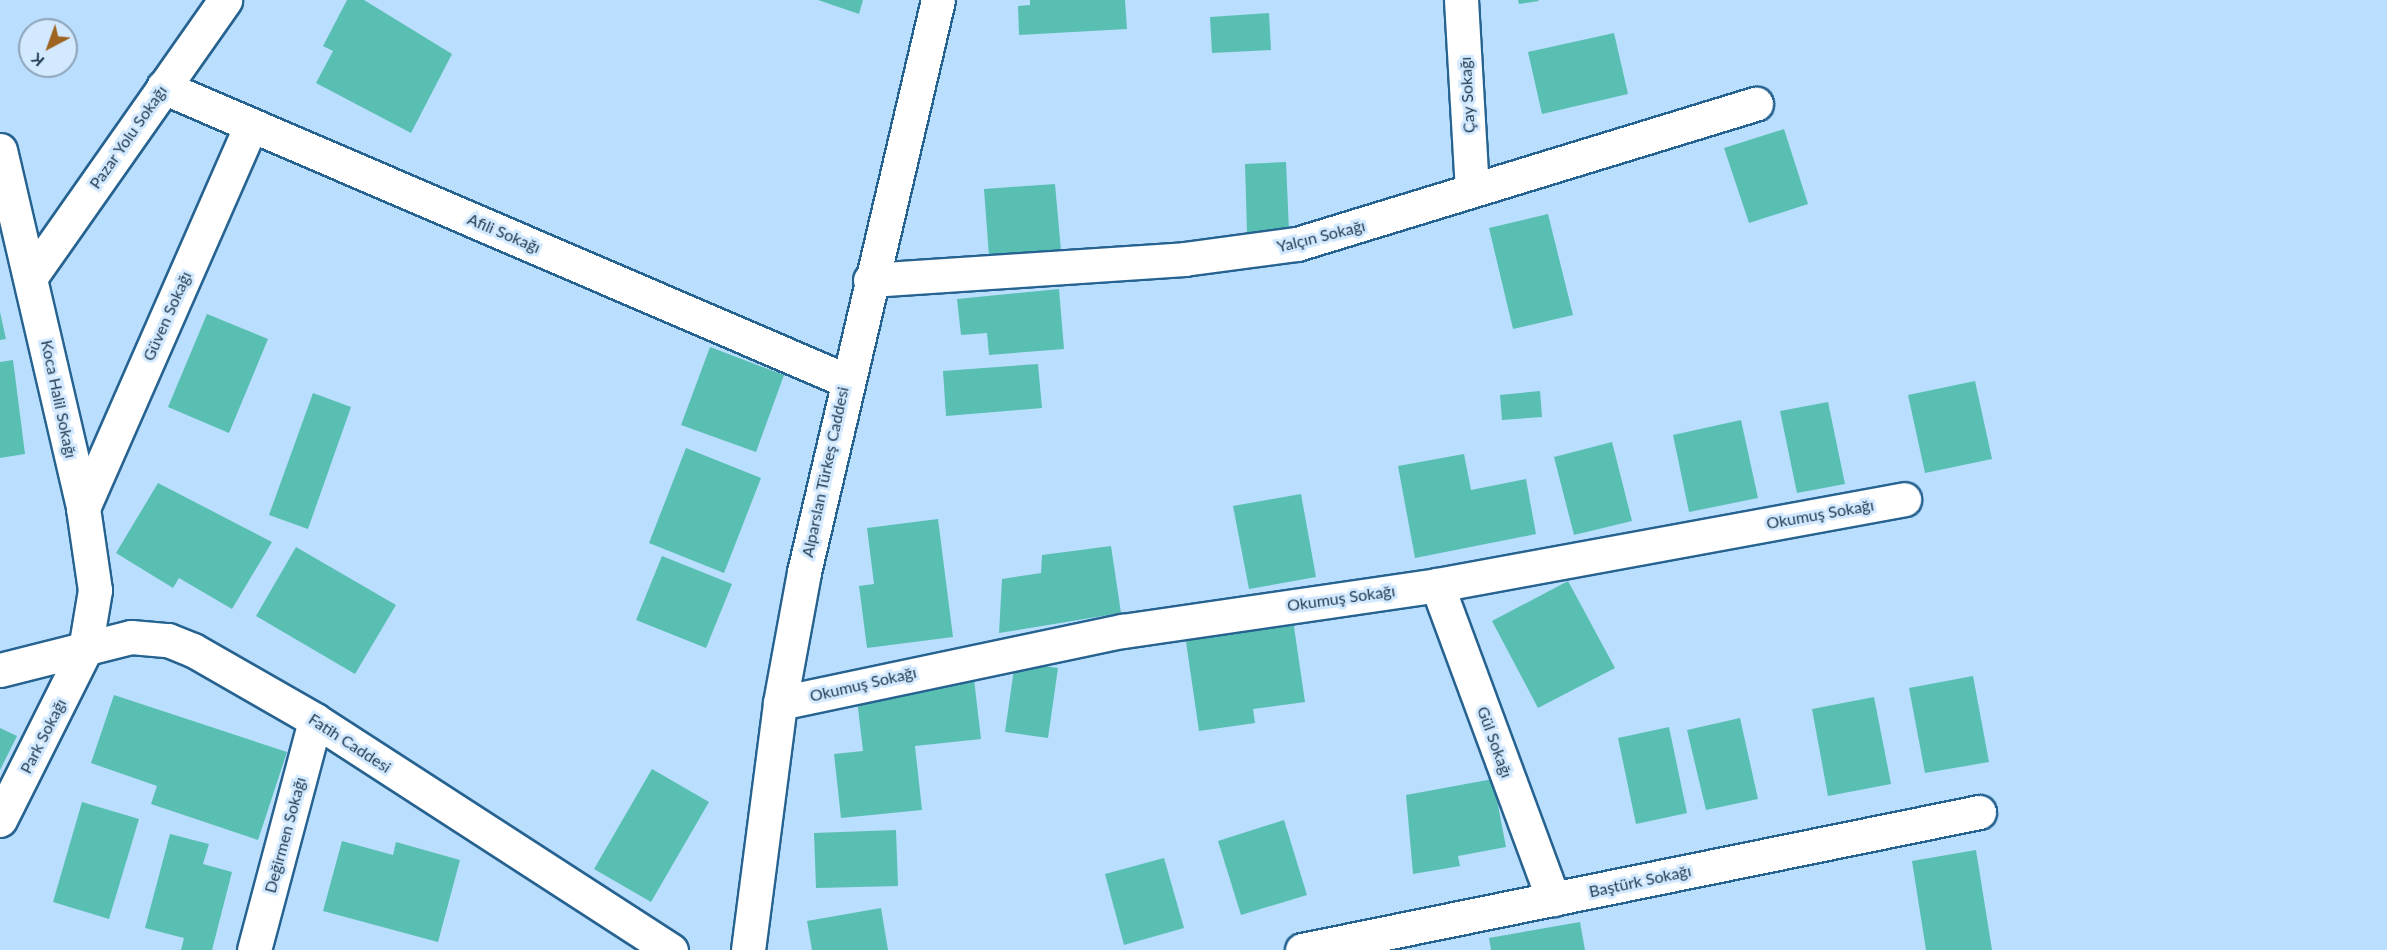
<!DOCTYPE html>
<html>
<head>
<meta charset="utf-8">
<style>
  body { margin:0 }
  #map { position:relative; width:2387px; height:950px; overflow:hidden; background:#badefd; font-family:Lato,sans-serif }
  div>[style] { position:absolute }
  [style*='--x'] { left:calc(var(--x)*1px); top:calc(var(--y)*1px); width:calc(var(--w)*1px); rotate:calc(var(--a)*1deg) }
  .building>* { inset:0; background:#5abfb3 }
  .roads { filter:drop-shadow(2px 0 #276391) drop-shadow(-2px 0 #276391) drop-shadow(0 2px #276391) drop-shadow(0 -2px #276391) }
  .minor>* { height:33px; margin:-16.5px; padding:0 16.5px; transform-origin:16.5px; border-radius:16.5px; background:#fff }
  span { translate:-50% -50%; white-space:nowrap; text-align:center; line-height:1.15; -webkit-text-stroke:6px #d2e9ff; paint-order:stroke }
  .street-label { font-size:16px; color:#233c51 }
  .north { position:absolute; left:18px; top:18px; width:60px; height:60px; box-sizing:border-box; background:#d2e9ff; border:2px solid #8ca4b9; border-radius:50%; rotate:221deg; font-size:16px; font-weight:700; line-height:24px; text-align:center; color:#233c51 }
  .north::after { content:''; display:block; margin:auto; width:21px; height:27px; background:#9d6422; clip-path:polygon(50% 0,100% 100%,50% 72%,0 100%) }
</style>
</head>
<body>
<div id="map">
  <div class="building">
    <i style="clip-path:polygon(347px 0,364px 0,452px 54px,411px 133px,316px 83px,333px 51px,323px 46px)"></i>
    <i style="clip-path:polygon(818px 0,863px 0,859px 14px)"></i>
    <i style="clip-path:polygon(1030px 0,1125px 0,1127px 29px,1019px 35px,1018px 6px,1030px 5px)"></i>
    <i style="clip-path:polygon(1518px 0,1538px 0,1539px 1px,1519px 4px)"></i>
    <i style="clip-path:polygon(1269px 13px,1271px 50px,1212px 53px,1210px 17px)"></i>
    <i style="clip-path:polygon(1614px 33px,1628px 94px,1542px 114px,1528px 52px)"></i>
    <i style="clip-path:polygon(1784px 129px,1808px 204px,1749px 223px,1724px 148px)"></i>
    <i style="clip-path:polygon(1286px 162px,1289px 231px,1247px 233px,1245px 164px)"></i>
    <i style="clip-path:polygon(1055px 184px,1061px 251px,989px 256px,984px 189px)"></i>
    <i style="clip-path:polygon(1548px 214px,1573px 315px,1513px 329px,1489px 228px)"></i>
    <i style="clip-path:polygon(1059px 289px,1064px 349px,989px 355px,987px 333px,961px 335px,957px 299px)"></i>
    <i style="clip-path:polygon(0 312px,6px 339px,0 340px)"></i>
    <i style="clip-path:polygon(207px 314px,268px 339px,229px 433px,168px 407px)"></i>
    <i style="clip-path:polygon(710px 347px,784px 375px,756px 452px,681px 425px)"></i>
    <i style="clip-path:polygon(13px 360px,25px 454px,0 458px,0 362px)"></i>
    <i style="clip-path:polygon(1038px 364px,1042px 408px,946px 416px,943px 371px)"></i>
    <i style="clip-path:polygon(1975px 381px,1992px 459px,1925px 473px,1908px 395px)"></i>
    <i style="clip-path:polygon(1540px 391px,1542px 417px,1502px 420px,1500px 395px)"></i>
    <i style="clip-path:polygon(313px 393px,351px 407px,308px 529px,269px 515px)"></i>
    <i style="clip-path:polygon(1828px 402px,1845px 484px,1797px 493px,1780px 411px)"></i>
    <i style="clip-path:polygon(1741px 420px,1758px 498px,1689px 512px,1673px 435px)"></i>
    <i style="clip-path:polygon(1612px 442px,1632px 521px,1574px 535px,1554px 457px)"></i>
    <i style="clip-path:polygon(686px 448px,761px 478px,724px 573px,649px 543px)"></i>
    <i style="clip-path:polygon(1464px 454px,1471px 490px,1526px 479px,1536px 534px,1415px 558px,1398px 466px)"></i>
    <i style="clip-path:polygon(158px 483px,272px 542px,232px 609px,179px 578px,173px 588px,116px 553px)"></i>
    <i style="clip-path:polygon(1301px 494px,1316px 577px,1249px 589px,1233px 506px)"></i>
    <i style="clip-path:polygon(938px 519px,953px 637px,867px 648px,859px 586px,874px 584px,867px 528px)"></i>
    <i style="clip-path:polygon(1111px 546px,1121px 613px,999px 633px,1002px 579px,1041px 573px,1042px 555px)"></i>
    <i style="clip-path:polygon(296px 547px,396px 605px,355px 674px,256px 616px)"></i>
    <i style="clip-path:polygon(662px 556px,732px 584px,706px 648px,636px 620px)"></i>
    <i style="clip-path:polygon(1568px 581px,1615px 668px,1538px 708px,1492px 621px)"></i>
    <i style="clip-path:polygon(1293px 620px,1305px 702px,1253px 709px,1255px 723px,1199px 731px,1185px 635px)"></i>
    <i style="clip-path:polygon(1015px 662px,1058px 668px,1048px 738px,1005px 732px)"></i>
    <i style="clip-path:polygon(1973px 676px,1989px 762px,1925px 773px,1909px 688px)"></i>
    <i style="clip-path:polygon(974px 679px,981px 739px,915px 746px,922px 810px,841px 818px,834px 754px,863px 751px,856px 691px)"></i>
    <i style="clip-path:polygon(114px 695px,287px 752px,258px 840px,151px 804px,157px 786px,91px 763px)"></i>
    <i style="clip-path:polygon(1874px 697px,1891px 784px,1828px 796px,1812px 709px)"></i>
    <i style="clip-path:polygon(1740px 718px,1758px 799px,1706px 810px,1687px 730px)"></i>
    <i style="clip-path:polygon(1669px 727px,1687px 813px,1636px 824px,1618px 738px)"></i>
    <i style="clip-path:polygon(0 728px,17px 736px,0 770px)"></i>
    <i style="clip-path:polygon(652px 769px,709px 802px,651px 902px,594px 869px)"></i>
    <i style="clip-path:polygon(1493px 779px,1506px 847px,1458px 856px,1460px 866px,1413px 874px,1406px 795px)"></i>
    <i style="clip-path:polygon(82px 802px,139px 819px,109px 919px,53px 902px)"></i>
    <i style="clip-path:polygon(1284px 820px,1307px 895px,1241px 915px,1218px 841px)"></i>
    <i style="clip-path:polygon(896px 830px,898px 886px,816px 888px,814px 833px)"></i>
    <i style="clip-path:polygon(170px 834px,209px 844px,203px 864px,232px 872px,212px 950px,181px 950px,184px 938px,145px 928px)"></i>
    <i style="clip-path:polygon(342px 841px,393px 855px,396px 842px,460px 860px,438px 942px,323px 911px)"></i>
    <i style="clip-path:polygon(1976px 850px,1992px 950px,1926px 950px,1912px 861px)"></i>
    <i style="clip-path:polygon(1164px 858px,1184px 928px,1124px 945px,1105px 874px)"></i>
    <i style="clip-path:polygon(881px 908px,888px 950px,812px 950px,807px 921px)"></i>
    <i style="clip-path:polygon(1580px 922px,1585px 950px,1491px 950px,1489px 938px)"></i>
  </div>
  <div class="roads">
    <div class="minor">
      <i style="--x:1461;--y:0;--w:190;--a:86.7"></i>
      <i style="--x:163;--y:87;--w:742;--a:23.25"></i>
      <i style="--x:0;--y:150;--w:367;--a:76.9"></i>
      <i style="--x:83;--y:508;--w:83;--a:81.7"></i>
      <i style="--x:95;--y:590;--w:61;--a:99.5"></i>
      <i style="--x:85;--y:650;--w:190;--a:116.6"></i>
      <i style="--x:32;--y:275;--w:336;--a:-54.9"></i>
      <i style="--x:870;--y:280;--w:315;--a:-3.8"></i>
      <i style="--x:1184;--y:259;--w:114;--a:-7.6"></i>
      <i style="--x:1297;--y:244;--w:480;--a:-17"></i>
      <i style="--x:83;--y:508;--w:418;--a:-66.3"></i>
      <i style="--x:1437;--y:585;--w:335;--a:69.7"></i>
      <i style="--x:0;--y:670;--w:135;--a:-14.1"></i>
      <i style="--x:131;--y:637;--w:37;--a:5"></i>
      <i style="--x:168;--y:640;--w:27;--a:22"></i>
      <i style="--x:193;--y:650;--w:141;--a:29.8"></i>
      <i style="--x:315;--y:720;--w:424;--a:32.9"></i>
      <i style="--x:780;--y:703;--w:350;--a:-11.9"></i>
      <i style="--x:1123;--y:631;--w:317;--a:-8.3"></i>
      <i style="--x:1437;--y:585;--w:475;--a:-10.4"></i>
      <i style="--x:254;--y:950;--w:238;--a:-75.1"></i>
      <i style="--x:748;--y:950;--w:249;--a:-82.6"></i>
      <i style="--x:780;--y:703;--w:133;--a:-79.6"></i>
      <i style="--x:804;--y:572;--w:587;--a:-76.82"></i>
      <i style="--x:1302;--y:950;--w:691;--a:-11.52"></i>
    </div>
  </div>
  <div class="street-label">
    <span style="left:1467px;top:95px;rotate:-93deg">Çay Sokağı</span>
    <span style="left:128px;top:137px;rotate:-55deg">Pazar Yolu Sokağı</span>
    <span style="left:504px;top:233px;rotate:23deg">Afili Sokağı</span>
    <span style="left:1321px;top:236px;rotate:-14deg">Yalçın Sokağı</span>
    <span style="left:167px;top:316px;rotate:-66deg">Güven Sokağı</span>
    <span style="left:59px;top:399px;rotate:78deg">Koca Halil Sokağı</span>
    <span style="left:825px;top:472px;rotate:-78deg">Alparslan Türkeş Caddesi</span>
    <span style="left:1820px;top:514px;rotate:-10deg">Okumuş Sokağı</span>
    <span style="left:1341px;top:598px;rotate:-8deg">Okumuş Sokağı</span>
    <span style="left:863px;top:684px;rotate:-13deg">Okumuş Sokağı</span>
    <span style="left:43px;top:736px;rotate:-63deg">Park Sokağı</span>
    <span style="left:1495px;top:742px;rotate:70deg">Gül Sokağı</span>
    <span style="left:350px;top:743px;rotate:33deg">Fatih Caddesi</span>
    <span style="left:285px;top:835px;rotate:-75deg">Değirmen Sokağı</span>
    <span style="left:1640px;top:881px;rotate:-12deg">Baştürk Sokağı</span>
  </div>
  <div class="north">K</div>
</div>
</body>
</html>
